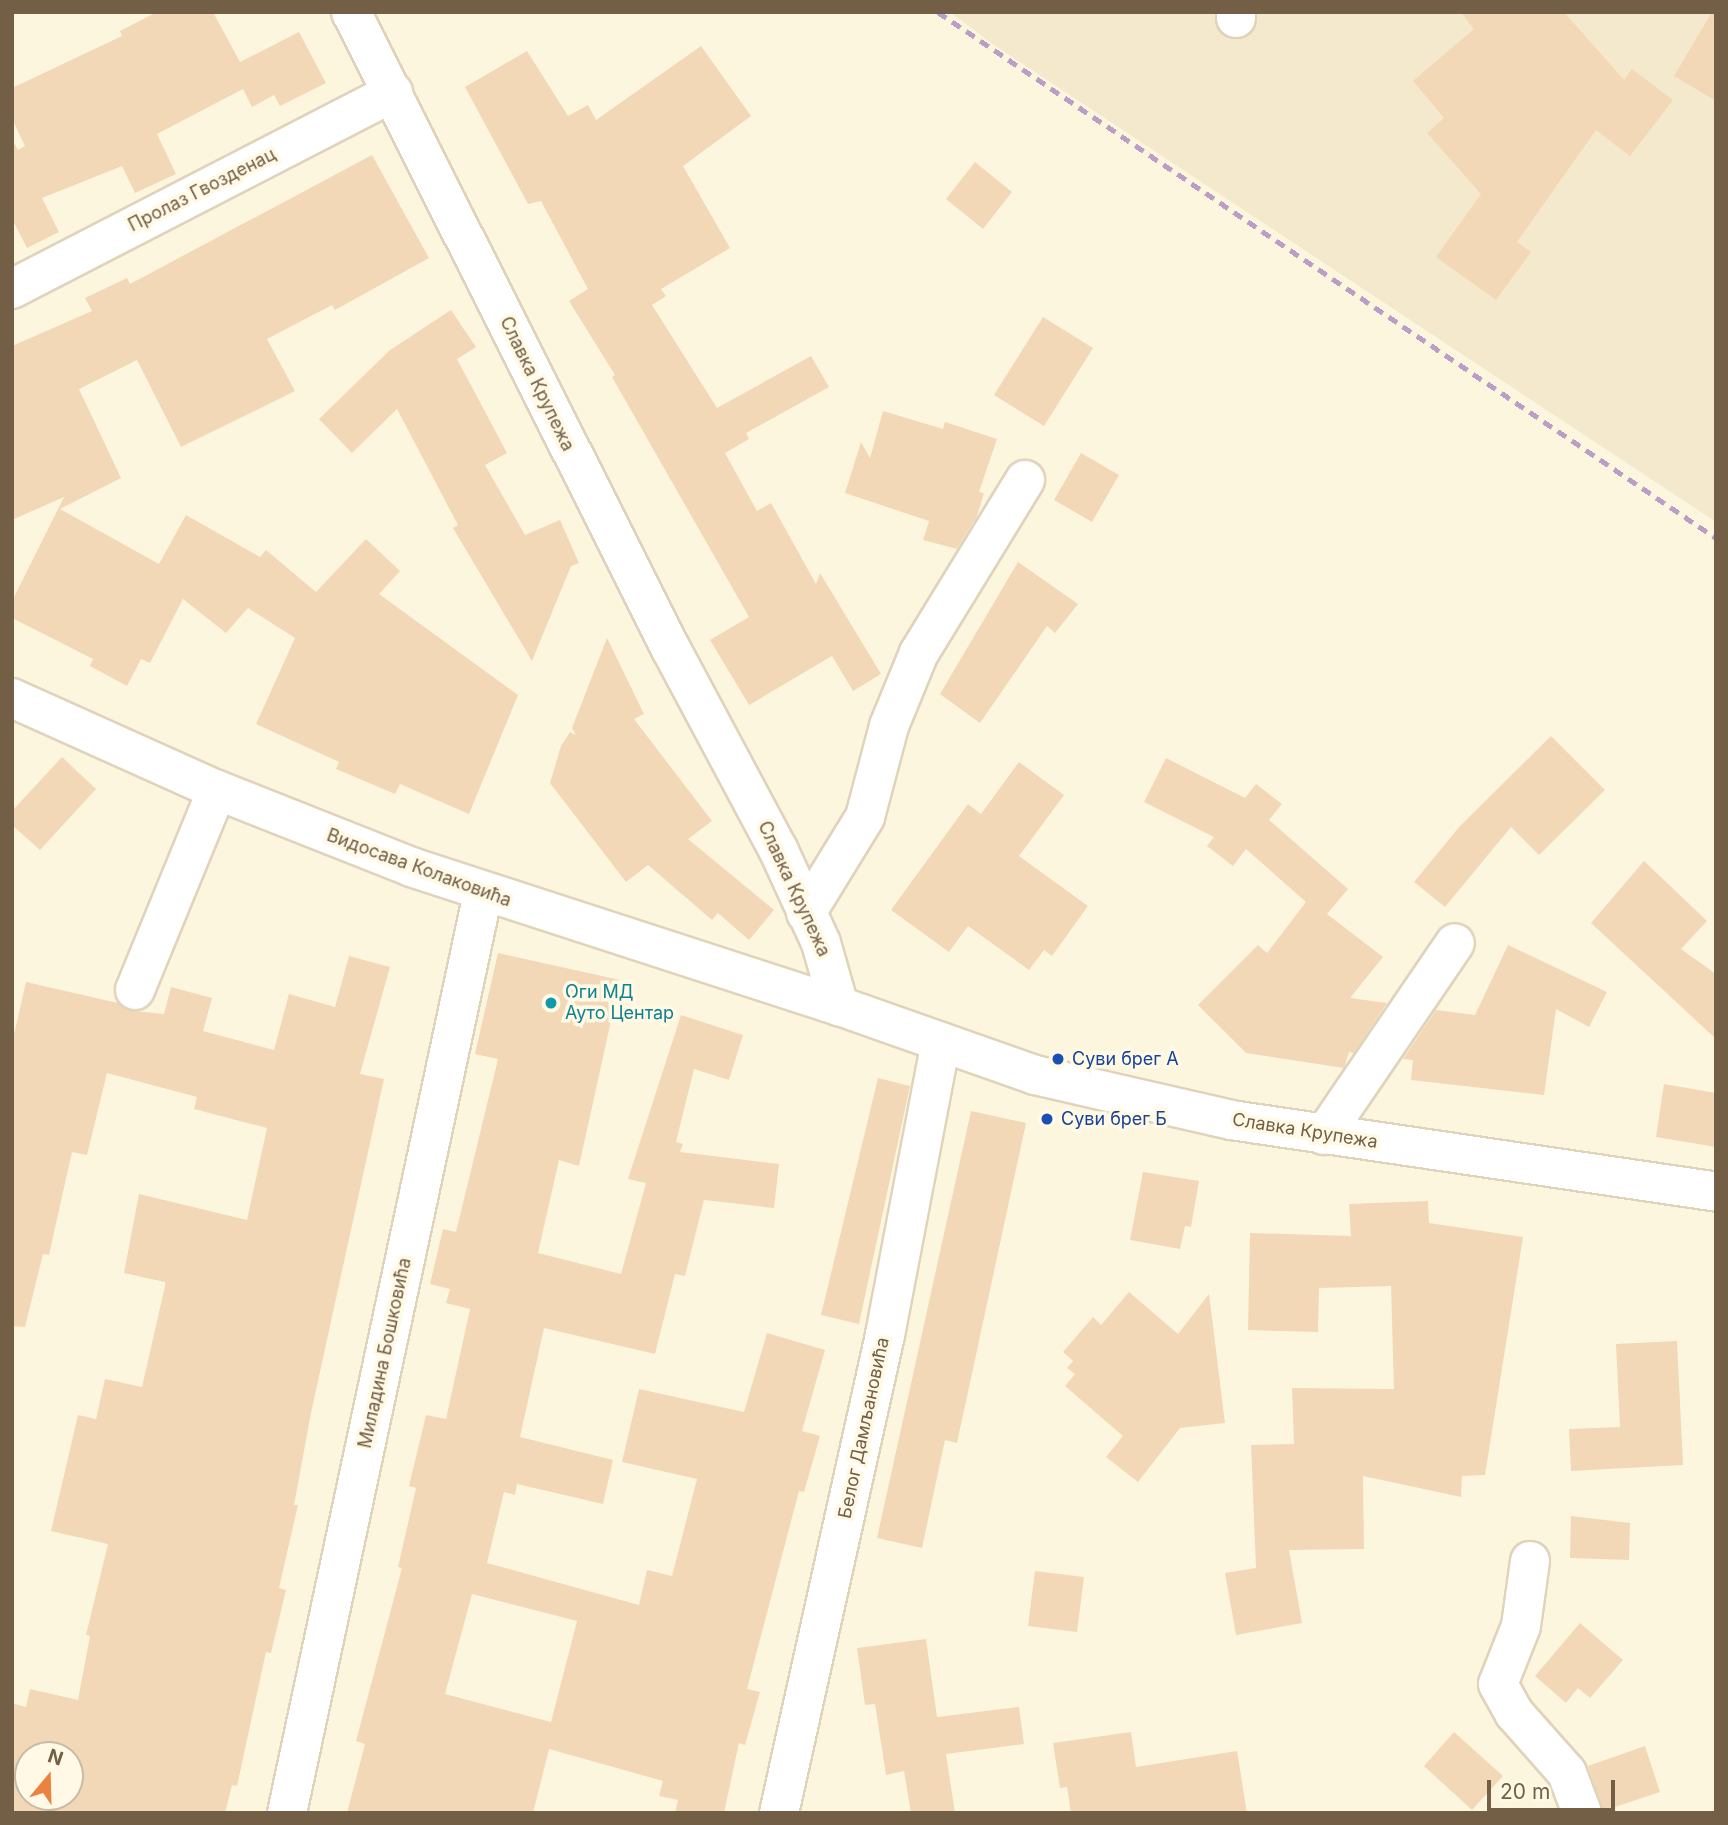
<!DOCTYPE html>
<html>
<head>
<meta charset="utf-8">
<style>
  body { margin:0 }
  #map { position:relative; width:1728px; height:1825px; overflow:hidden; background:#fdf6df; font-family:Inter,sans-serif }
  div>[style] { position:absolute }
  [style*='--x'] { left:calc(var(--x)*1px); top:calc(var(--y)*1px); width:calc(var(--w)*1px); rotate:calc(var(--a)*1deg) }
  .residential>* { inset:0; background:#f4e9cd }
  .building>* { inset:0; background:#f2d8b6 }
  .roads { filter:drop-shadow(2px 0 #e0d3bb) drop-shadow(-2px 0 #e0d3bb) drop-shadow(0 2px #e0d3bb) drop-shadow(0 -2px #e0d3bb) }
  .minor>* { height:38px; margin:-19px; padding:0 19px; transform-origin:19px; border-radius:19px; background:#fff }
  .rail>* { height:5px; margin-top:-2.5px; transform-origin:0; background:repeating-linear-gradient(90deg,#ba9ec5 0 10px,transparent 0 17px) }
  .dots>* { width:19px; height:19px; translate:-50% -50%; box-sizing:border-box; border:4px solid #fff9e5; border-radius:50% }
  span { translate:-50% -50%; white-space:nowrap; text-align:center; line-height:1.15; -webkit-text-stroke:7px #fff9e5; paint-order:stroke }
  .street-label { font-size:18px; color:#735e46 }
  .culture-label { font-size:18px; color:#0d838f }
  .left { translate:0 -50%; text-align:left }
  .transit-label { font-size:18px; color:#164399 }
  .frame { position:absolute; inset:0; border:14px solid #735e46; pointer-events:none }
  .north { position:absolute; left:14px; top:1741px; width:70px; height:70px; box-sizing:border-box; background:#fff9e5; border:2px solid #c7bba5; border-radius:50%; rotate:19deg; font-size:19px; font-weight:700; line-height:28px; text-align:center; color:#735e46 }
  .north::after { content:''; display:block; margin:auto; width:24px; height:32px; background:#ea8340; clip-path:polygon(50% 0,100% 100%,50% 72%,0 100%) }
  .scale { position:absolute; left:1487px; top:1780px; width:128px; height:32px; box-sizing:border-box; border:4px solid #735e46; border-top:0; padding-left:9px; font-size:21px; line-height:24px; white-space:nowrap; color:#735e46; -webkit-text-stroke:5px #fff9e5; paint-order:stroke }
</style>
</head>
<body>
<div id="map">
  <div class="residential">
    <i style="clip-path:polygon(950px 12px,1716px 12px,1716px 522px,991px 43px)"></i>
  </div>
  <div class="building">
    <i style="clip-path:polygon(157px 12px,213px 12px,240px 62px,299px 32px,326px 83px,280px 106px,274px 95px,252px 107px,243px 89px,157px 134px,176px 174px,135px 193px,122px 166px,42px 198px,59px 232px,27px 248px,12px 219px,12px 139px,18px 150px,25px 146px,12px 119px,12px 88px,122px 36px,120px 31px)"></i>
    <i style="clip-path:polygon(1461px 12px,1564px 12px,1624px 80px,1632px 69px,1673px 100px,1630px 156px,1596px 130px,1517px 242px,1531px 252px,1496px 300px,1436px 257px,1481px 194px,1427px 133px,1444px 118px,1413px 81px,1474px 29px)"></i>
    <i style="clip-path:polygon(1712px 12px,1716px 12px,1716px 101px,1674px 76px)"></i>
    <i style="clip-path:polygon(701px 46px,751px 116px,683px 166px,730px 248px,661px 289px,666px 296px,652px 305px,717px 408px,811px 356px,829px 387px,746px 433px,749px 439px,725px 453px,757px 511px,771px 503px,816px 584px,820px 573px,881px 674px,853px 691px,832px 656px,749px 705px,710px 640px,749px 617px,612px 377px,615px 375px,569px 301px,588px 289px,541px 201px,528px 204px,465px 87px,527px 51px,568px 116px,588px 105px,596px 120px)"></i>
    <i style="clip-path:polygon(372px 155px,429px 258px,335px 310px,332px 305px,267px 339px,295px 391px,181px 447px,137px 360px,79px 389px,121px 478px,60px 509px,159px 564px,186px 515px,260px 557px,266px 550px,316px 592px,366px 539px,400px 571px,379px 594px,518px 695px,469px 814px,400px 784px,395px 794px,336px 769px,339px 762px,256px 724px,295px 638px,248px 608px,226px 633px,183px 599px,150px 663px,141px 659px,127px 686px,90px 666px,93px 659px,12px 618px,12px 601px,64px 497px,12px 520px,12px 346px,92px 311px,85px 298px,127px 278px,130px 284px)"></i>
    <i style="clip-path:polygon(975px 162px,1012px 192px,983px 229px,946px 199px)"></i>
    <i style="clip-path:polygon(451px 310px,476px 347px,457px 359px,507px 453px,485px 465px,525px 535px,560px 520px,579px 563px,571px 566px,532px 661px,453px 528px,458px 525px,397px 409px,352px 453px,319px 419px,390px 350px)"></i>
    <i style="clip-path:polygon(1043px 317px,1093px 348px,1044px 426px,994px 395px)"></i>
    <i style="clip-path:polygon(883px 411px,943px 429px,945px 422px,997px 439px,979px 492px,984px 493px,977px 516px,957px 549px,923px 540px,929px 521px,845px 493px,861px 442px,870px 458px)"></i>
    <i style="clip-path:polygon(1081px 453px,1119px 475px,1092px 522px,1054px 500px)"></i>
    <i style="clip-path:polygon(1018px 562px,1078px 604px,1055px 633px,1047px 626px,980px 723px,940px 694px)"></i>
    <i style="clip-path:polygon(607px 638px,644px 714px,634px 719px,712px 821px,688px 839px,774px 910px,749px 940px,718px 913px,712px 920px,648px 865px,626px 882px,550px 783px,561px 746px,570px 732px,576px 735px,572px 728px)"></i>
    <i style="clip-path:polygon(1551px 736px,1605px 790px,1539px 855px,1511px 827px,1445px 907px,1414px 882px,1460px 826px)"></i>
    <i style="clip-path:polygon(62px 757px,96px 789px,40px 850px,12px 825px,12px 811px)"></i>
    <i style="clip-path:polygon(1166px 758px,1245px 798px,1256px 784px,1282px 804px,1269px 820px,1348px 889px,1327px 914px,1383px 957px,1350px 998px,1387px 1003px,1354px 1053px,1349px 1052px,1344px 1068px,1246px 1053px,1198px 1005px,1258px 945px,1267px 953px,1306px 902px,1246px 849px,1233px 866px,1207px 846px,1214px 837px,1144px 802px)"></i>
    <i style="clip-path:polygon(1019px 762px,1064px 795px,1019px 856px,1088px 906px,1052px 956px,1044px 950px,1029px 970px,968px 926px,949px 952px,891px 910px,968px 804px,981px 814px)"></i>
    <i style="clip-path:polygon(1644px 861px,1707px 921px,1681px 949px,1716px 974px,1716px 1039px,1591px 923px)"></i>
    <i style="clip-path:polygon(1508px 945px,1607px 992px,1589px 1027px,1556px 1009px,1544px 1095px,1411px 1080px,1413px 1060px,1403px 1059px,1436px 1010px,1475px 1015px)"></i>
    <i style="clip-path:polygon(evenodd,498px 953px,620px 980px,579px 1166px,559px 1160px,538px 1253px,621px 1274px,646px 1183px,628px 1179px,681px 1015px,743px 1035px,729px 1080px,694px 1069px,676px 1142px,683px 1144px,680px 1152px,779px 1164px,774px 1208px,704px 1200px,685px 1276px,675px 1274px,655px 1354px,544px 1328px,520px 1437px,613px 1460px,603px 1504px,517px 1484px,515px 1495px,504px 1492px,487px 1563px,639px 1605px,647px 1570px,672px 1576px,697px 1479px,622px 1462px,639px 1389px,744px 1412px,767px 1333px,825px 1350px,802px 1431px,820px 1436px,804px 1492px,799px 1491px,747px 1689px,760px 1692px,745px 1745px,739px 1743px,724px 1813px,675px 1813px,678px 1800px,659px 1796px,663px 1781px,549px 1749px,533px 1813px,347px 1813px,365px 1744px,356px 1741px,402px 1568px,398px 1567px,416px 1488px,409px 1486px,426px 1415px,446px 1419px,470px 1309px,446px 1303px,450px 1289px,430px 1284px,443px 1229px,456px 1232px,498px 1059px,475px 1054px,498px 953px,472px 1594px,577px 1621px,551px 1722px,445px 1694px,472px 1594px)"></i>
    <i style="clip-path:polygon(evenodd,349px 956px,390px 967px,360px 1074px,384px 1079px,311px 1413px,294px 1505px,298px 1505px,279px 1588px,286px 1590px,271px 1653px,266px 1652px,237px 1786px,232px 1785px,225px 1813px,12px 1813px,12px 1703px,26px 1707px,30px 1689px,78px 1700px,90px 1636px,86px 1635px,108px 1544px,51px 1531px,78px 1415px,96px 1419px,105px 1379px,142px 1387px,165px 1286px,165px 1282px,124px 1273px,139px 1194px,247px 1220px,267px 1128px,194px 1109px,197px 1097px,107px 1073px,87px 1155px,72px 1152px,49px 1255px,43px 1254px,25px 1327px,12px 1326px,12px 1043px,26px 982px,118px 1003px,127px 1010px,164px 1014px,171px 987px,212px 998px,203px 1031px,274px 1050px,289px 994px,335px 1007px,349px 956px,28px 1755px,70px 1755px,70px 1797px,28px 1797px,28px 1755px)"></i>
    <i style="clip-path:polygon(878px 1078px,910px 1086px,859px 1324px,821px 1315px)"></i>
    <i style="clip-path:polygon(1664px 1084px,1716px 1093px,1716px 1147px,1656px 1137px)"></i>
    <i style="clip-path:polygon(971px 1111px,1026px 1123px,957px 1443px,945px 1440px,922px 1548px,877px 1538px)"></i>
    <i style="clip-path:polygon(1143px 1172px,1199px 1181px,1191px 1227px,1185px 1226px,1180px 1249px,1130px 1240px)"></i>
    <i style="clip-path:polygon(1428px 1201px,1429px 1223px,1523px 1237px,1485px 1475px,1462px 1476px,1461px 1497px,1363px 1476px,1364px 1549px,1289px 1550px,1302px 1623px,1236px 1635px,1225px 1573px,1256px 1568px,1251px 1445px,1294px 1444px,1292px 1388px,1394px 1389px,1391px 1286px,1319px 1288px,1318px 1332px,1248px 1330px,1250px 1233px,1351px 1236px,1349px 1204px)"></i>
    <i style="clip-path:polygon(1129px 1292px,1178px 1334px,1209px 1294px,1225px 1423px,1180px 1428px,1138px 1482px,1106px 1457px,1123px 1436px,1065px 1386px,1075px 1374px,1067px 1368px,1073px 1361px,1063px 1352px,1093px 1317px,1101px 1325px)"></i>
    <i style="clip-path:polygon(1677px 1341px,1683px 1465px,1571px 1471px,1569px 1429px,1620px 1427px,1616px 1344px)"></i>
    <i style="clip-path:polygon(1571px 1516px,1630px 1523px,1629px 1560px,1570px 1558px)"></i>
    <i style="clip-path:polygon(1035px 1571px,1084px 1577px,1077px 1632px,1028px 1626px)"></i>
    <i style="clip-path:polygon(1580px 1623px,1623px 1660px,1590px 1698px,1578px 1688px,1566px 1703px,1535px 1676px)"></i>
    <i style="clip-path:polygon(926px 1639px,937px 1717px,1019px 1707px,1024px 1744px,946px 1754px,955px 1813px,911px 1813px,904px 1771px,886px 1775px,875px 1704px,865px 1705px,857px 1648px)"></i>
    <i style="clip-path:polygon(1131px 1732px,1136px 1767px,1237px 1751px,1247px 1813px,1071px 1813px,1067px 1787px,1060px 1788px,1053px 1743px)"></i>
    <i style="clip-path:polygon(1454px 1732px,1503px 1776px,1472px 1810px,1424px 1766px)"></i>
    <i style="clip-path:polygon(1645px 1746px,1660px 1792px,1603px 1811px,1588px 1766px)"></i>
  </div>
  <div class="roads">
    <div class="minor">
      <i style="--x:351;--y:12;--w:713;--a:63.33"></i>
      <i style="--x:671;--y:649;--w:227;--a:61.9"></i>
      <i style="--x:778;--y:849;--w:103;--a:65.4"></i>
      <i style="--x:821;--y:943;--w:66;--a:74.1"></i>
      <i style="--x:1236;--y:18;--w:6;--a:-90"></i>
      <i style="--x:12;--y:289;--w:429;--a:-27.3"></i>
      <i style="--x:12;--y:698;--w:225;--a:24.2"></i>
      <i style="--x:217;--y:790;--w:209;--a:21.6"></i>
      <i style="--x:411;--y:867;--w:450;--a:18"></i>
      <i style="--x:839;--y:1006;--w:208;--a:19.4"></i>
      <i style="--x:1035;--y:1075;--w:201;--a:12.9"></i>
      <i style="--x:1231;--y:1120;--w:490;--a:8.4"></i>
      <i style="--x:806;--y:913;--w:113;--a:-58.4"></i>
      <i style="--x:865;--y:817;--w:94;--a:-75.2"></i>
      <i style="--x:889;--y:726;--w:79;--a:-67.7"></i>
      <i style="--x:919;--y:653;--w:203;--a:-58.5"></i>
      <i style="--x:135;--y:990;--w:216;--a:-67.7"></i>
      <i style="--x:1324;--y:1135;--w:232;--a:-55.7"></i>
      <i style="--x:1530;--y:1561;--w:66;--a:97.9"></i>
      <i style="--x:1521;--y:1626;--w:62;--a:111.6"></i>
      <i style="--x:1498;--y:1684;--w:33;--a:61"></i>
      <i style="--x:1514;--y:1713;--w:80;--a:48.5"></i>
      <i style="--x:1567;--y:1773;--w:43;--a:69.4"></i>
      <i style="--x:287;--y:1813;--w:941;--a:-77.97"></i>
      <i style="--x:779;--y:1813;--w:490;--a:-77.5"></i>
      <i style="--x:885;--y:1335;--w:298;--a:-79.2"></i>
    </div>
  </div>
  <div class="rail">
    <i style="--x:938;--y:12;--w:939;--a:34.06"></i>
  </div>
  <div class="dots">
    <i style="left:551px;top:1003px;background:#0f9aa8"></i>
    <i style="left:1058px;top:1059px;background:#1a4fb4"></i>
    <i style="left:1047px;top:1119px;background:#1a4fb4"></i>
  </div>
  <div class="street-label">
    <span style="left:202px;top:190px;rotate:-27deg">Пролаз Гвозденац</span>
    <span style="left:537px;top:384px;rotate:64deg">Славка Крупежа</span>
    <span style="left:419px;top:868px;rotate:20deg">Видосава Колаковића</span>
    <span style="left:794px;top:889px;rotate:65deg">Славка Крупежа</span>
    <span style="left:1305px;top:1131px;rotate:9deg">Славка Крупежа</span>
    <span style="left:385px;top:1353px;rotate:-78deg">Миладина Бошковића</span>
    <span style="left:864px;top:1428px;rotate:-78deg">Белог Дамљановића</span>
  </div>
  <div class="culture-label">
    <span class="left" style="left:565px;top:1003px">Оги МД<br>Ауто Центар</span>
  </div>
  <div class="transit-label">
    <span class="left" style="left:1072px;top:1059px">Суви брег А</span>
    <span class="left" style="left:1061px;top:1119px">Суви брег Б</span>
  </div>
  <div class="frame"></div>
  <div class="north">N</div>
  <div class="scale">20 m</div>
</div>
</body>
</html>
